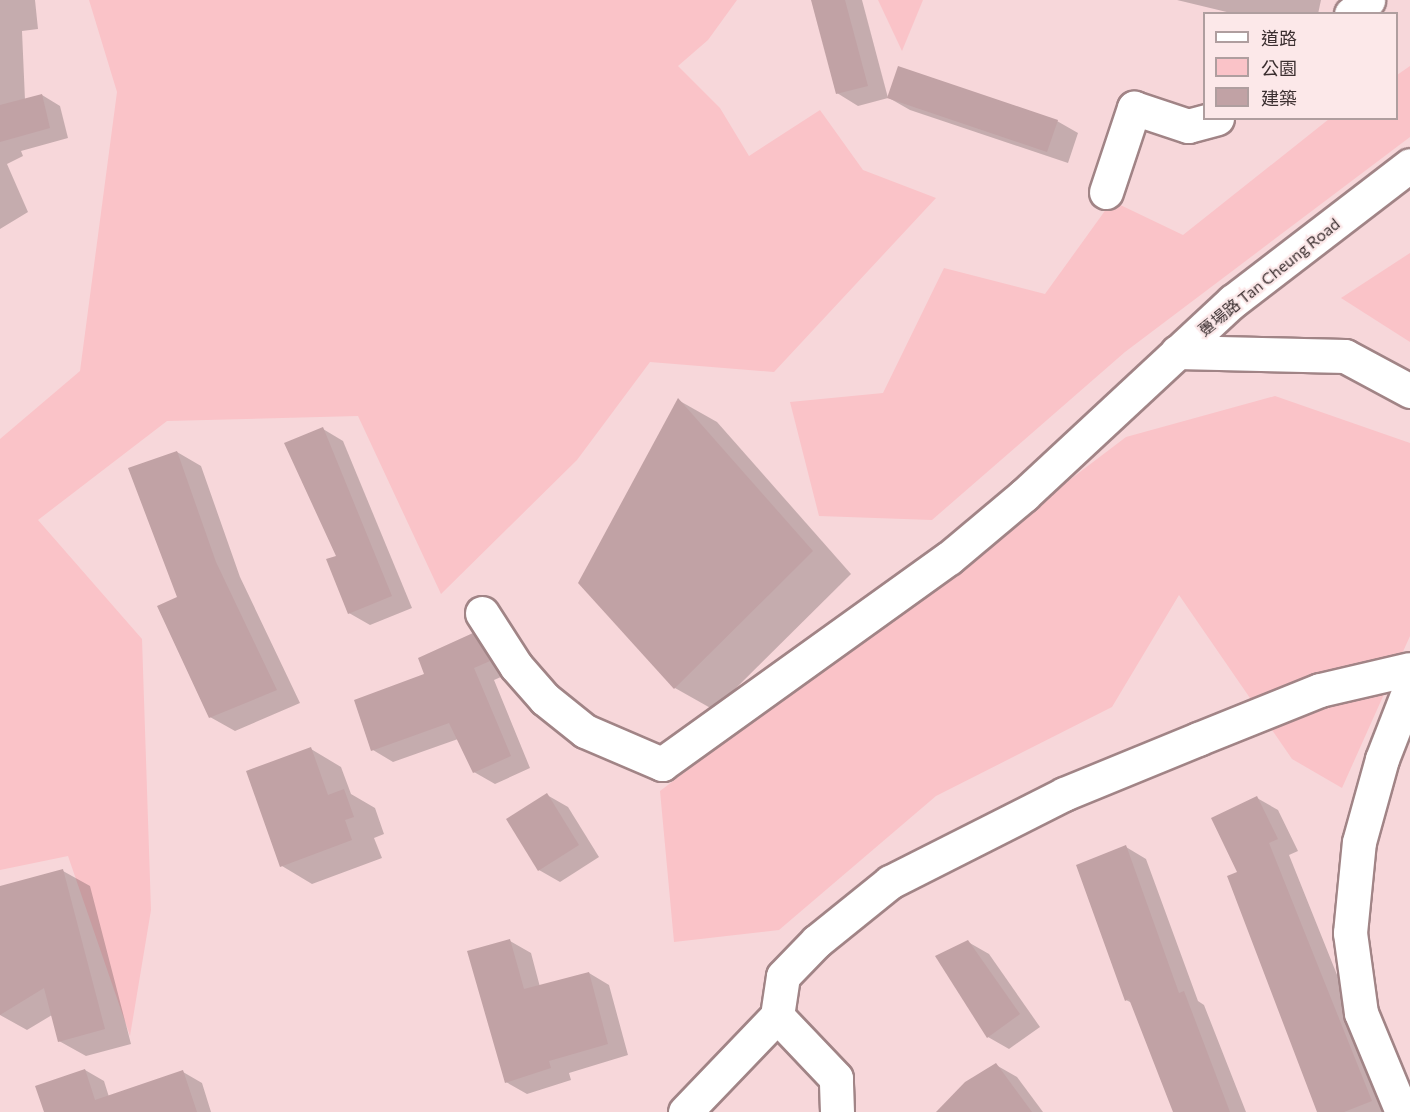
<!DOCTYPE html>
<html>
<head>
<meta charset="utf-8">
<style>
  body { margin:0 }
  #map { position:relative; width:1410px; height:1112px; overflow:hidden; background:#f7d7da; font-family:Commissioner,"Noto Sans TC",sans-serif }
  div>[style] { position:absolute }
  [style*='--x'] { left:calc(var(--x)*1px); top:calc(var(--y)*1px); width:calc(var(--w)*1px); rotate:calc(var(--a)*1deg) }
  .green>* { inset:0; background:#fac3c8 }
  .shadow>* { inset:0; background:#0003 }
  .building>* { inset:0; background:#c1a2a5 }
  .roads { filter:drop-shadow(2px 0 #a18486) drop-shadow(-2px 0 #a18486) drop-shadow(0 2px #a18486) drop-shadow(0 -2px #a18486) }
  .minor>* { height:33px; margin:-16.5px; padding:0 16.5px; transform-origin:16.5px; border-radius:16.5px; background:#fff }
  span { translate:-50% -50%; white-space:nowrap; text-align:center; line-height:1.15; -webkit-text-stroke:4.5px #fce8e9; paint-order:stroke }
  .street-label { font-size:16px; color:#3b2f30 }
  .legend { position:absolute; left:1203px; top:12px; width:195px; height:108px; box-sizing:border-box; background:#fce8e9; border:2px solid #af9e9f; margin:0; padding:8px 10px; list-style:none; font-size:18px; color:#3b2f30 }
  .legend li { display:flex; align-items:center; gap:12px; height:30px }
  .legend b { width:30px; border:2px solid #af9e9f }
</style>
</head>
<body>
<div id="map">
  <div class="green">
    <i style="clip-path:polygon(89px 0,737px 0,708px 40px,678px 66px,720px 108px,749px 156px,820px 110px,863px 170px,936px 198px,774px 372px,650px 362px,577px 460px,441px 594px,358px 416px,167px 421px,38px 520px,142px 639px,151px 910px,130px 1036px,68px 856px,0 870px,0 439px,80px 371px,117px 92px)"></i>
    <i style="clip-path:polygon(878px 0,923px 0,902px 51px)"></i>
    <i style="clip-path:polygon(1410px 66px,1410px 137px,1125px 352px,932px 520px,819px 516px,790px 402px,883px 393px,944px 268px,1045px 294px,1112px 201px,1183px 235px,1329px 119px,1396px 118px,1397px 75px)"></i>
    <i style="clip-path:polygon(1410px 253px,1410px 342px,1341px 298px)"></i>
    <i style="clip-path:polygon(1275px 396px,1410px 443px,1410px 636px,1342px 788px,1292px 759px,1179px 595px,1112px 707px,936px 796px,779px 930px,674px 942px,660px 791px,1126px 437px)"></i>
  </div>
  <div class="shadow">
    <i style="clip-path:polygon(0 0,35px 0,38px 29px,22px 31px,25px 100px,42px 95px,60px 106px,68px 138px,21px 151px,23px 156px,7px 164px,28px 212px,0 229px)"></i>
    <i style="clip-path:polygon(813px 0,862px 0,888px 98px,858px 106px,837px 93px)"></i>
    <i style="clip-path:polygon(1177px 0,1321px 0,1318px 14px,1235px 14px)"></i>
    <i style="clip-path:polygon(889px 98px,1057px 121px,1078px 133px,1068px 163px,910px 110px)"></i>
    <i style="clip-path:polygon(678px 400px,717px 422px,851px 574px,714px 710px,675px 688px)"></i>
    <i style="clip-path:polygon(323px 429px,343px 441px,412px 608px,370px 625px,349px 613px,338px 556px)"></i>
    <i style="clip-path:polygon(177px 452px,201px 466px,240px 577px,300px 703px,235px 731px,210px 717px,178px 598px)"></i>
    <i style="clip-path:polygon(473px 635px,494px 647px,510px 673px,494px 680px,530px 768px,495px 784px,474px 772px,458px 739px,393px 762px,373px 750px,426px 675px)"></i>
    <i style="clip-path:polygon(311px 749px,341px 767px,351px 794px,375px 808px,384px 834px,374px 838px,382px 858px,312px 884px,282px 866px)"></i>
    <i style="clip-path:polygon(547px 795px,568px 807px,599px 857px,560px 882px,539px 870px)"></i>
    <i style="clip-path:polygon(1257px 798px,1278px 810px,1298px 851px,1289px 855px,1392px 1112px,1319px 1112px,1239px 873px)"></i>
    <i style="clip-path:polygon(1126px 847px,1146px 859px,1198px 1001px,1204px 1005px,1246px 1112px,1174px 1112px,1132px 1003px,1126px 1000px)"></i>
    <i style="clip-path:polygon(63px 871px,90px 886px,131px 1044px,86px 1056px,59px 1041px,52px 1015px,27px 1030px,0 1015px,0 890px)"></i>
    <i style="clip-path:polygon(510px 941px,531px 953px,540px 987px,589px 973px,609px 985px,628px 1055px,569px 1073px,571px 1080px,527px 1094px,506px 1082px)"></i>
    <i style="clip-path:polygon(968px 942px,989px 954px,1040px 1027px,1009px 1049px,988px 1037px)"></i>
    <i style="clip-path:polygon(996px 1065px,1017px 1077px,1043px 1112px,938px 1112px)"></i>
    <i style="clip-path:polygon(85px 1070px,104px 1081px,109px 1097px,183px 1072px,202px 1083px,211px 1112px,45px 1112px)"></i>
  </div>
  <div class="building">
    <i style="clip-path:polygon(811px 0,845px 0,868px 86px,836px 94px)"></i>
    <i style="clip-path:polygon(898px 66px,1058px 120px,1047px 152px,887px 98px)"></i>
    <i style="clip-path:polygon(42px 94px,50px 128px,0 142px,0 105px)"></i>
    <i style="clip-path:polygon(678px 398px,813px 551px,674px 689px,578px 583px)"></i>
    <i style="clip-path:polygon(323px 427px,392px 596px,348px 614px,326px 559px,336px 556px,284px 443px)"></i>
    <i style="clip-path:polygon(177px 451px,216px 562px,277px 690px,209px 718px,157px 606px,177px 597px,128px 468px)"></i>
    <i style="clip-path:polygon(473px 633px,490px 661px,474px 668px,511px 756px,473px 773px,449px 723px,371px 751px,354px 700px,424px 674px,418px 658px)"></i>
    <i style="clip-path:polygon(311px 747px,328px 795px,344px 789px,354px 817px,345px 820px,352px 840px,280px 867px,246px 771px)"></i>
    <i style="clip-path:polygon(547px 793px,579px 845px,538px 871px,506px 819px)"></i>
    <i style="clip-path:polygon(1257px 796px,1278px 839px,1269px 843px,1372px 1101px,1344px 1112px,1317px 1112px,1227px 876px,1237px 872px,1211px 818px)"></i>
    <i style="clip-path:polygon(1126px 845px,1179px 993px,1184px 991px,1230px 1112px,1173px 1112px,1129px 999px,1125px 1001px,1076px 865px)"></i>
    <i style="clip-path:polygon(63px 869px,105px 1029px,58px 1042px,44px 988px,0 1015px,0 886px)"></i>
    <i style="clip-path:polygon(510px 939px,524px 989px,589px 972px,608px 1044px,549px 1061px,551px 1068px,505px 1083px,467px 951px)"></i>
    <i style="clip-path:polygon(968px 940px,1020px 1014px,987px 1038px,935px 956px)"></i>
    <i style="clip-path:polygon(996px 1063px,1032px 1112px,936px 1112px,965px 1082px)"></i>
    <i style="clip-path:polygon(85px 1069px,95px 1100px,183px 1070px,197px 1112px,44px 1112px,35px 1086px)"></i>
  </div>
  <div class="roads">
    <div class="minor">
      <i style="--x:1351;--y:14;--w:22;--a:-39"></i>
      <i style="--x:1106;--y:192;--w:89;--a:-71.6"></i>
      <i style="--x:1134;--y:108;--w:57;--a:18.4"></i>
      <i style="--x:1188;--y:126;--w:30;--a:-15"></i>
      <i style="--x:1177;--y:352;--w:168;--a:1.4"></i>
      <i style="--x:1345;--y:356;--w:74;--a:28.3"></i>
      <i style="--x:482;--y:613;--w:63;--a:57.3"></i>
      <i style="--x:516;--y:666;--w:44;--a:48.7"></i>
      <i style="--x:545;--y:699;--w:51;--a:38.7"></i>
      <i style="--x:585;--y:731;--w:84;--a:23.2"></i>
      <i style="--x:662;--y:764;--w:353;--a:-35.7"></i>
      <i style="--x:949;--y:558;--w:98;--a:-40"></i>
      <i style="--x:1024;--y:495;--w:285;--a:-42.9"></i>
      <i style="--x:1233;--y:301;--w:223;--a:-37.5"></i>
      <i style="--x:685;--y:1112;--w:133;--a:-46.2"></i>
      <i style="--x:837;--y:1112;--w:34;--a:-92"></i>
      <i style="--x:836;--y:1078;--w:86;--a:-133.6"></i>
      <i style="--x:777;--y:1016;--w:40;--a:-81.5"></i>
      <i style="--x:783;--y:976;--w:49;--a:-45.8"></i>
      <i style="--x:817;--y:941;--w:94;--a:-38.9"></i>
      <i style="--x:890;--y:882;--w:195;--a:-26.8"></i>
      <i style="--x:1064;--y:794;--w:145;--a:-22.3"></i>
      <i style="--x:1198;--y:739;--w:131;--a:-21.9"></i>
      <i style="--x:1320;--y:690;--w:92;--a:-13.1"></i>
      <i style="--x:1402;--y:1112;--w:107;--a:-112.5"></i>
      <i style="--x:1361;--y:1013;--w:81;--a:-97.8"></i>
      <i style="--x:1350;--y:933;--w:91;--a:-84.4"></i>
      <i style="--x:1359;--y:842;--w:86;--a:-74.5"></i>
      <i style="--x:1382;--y:759;--w:77;--a:-68.7"></i>
    </div>
  </div>
  <div class="street-label">
    <span style="left:1269px;top:277px;rotate:-39deg">躉場路 Tan Cheung Road</span>
  </div>
  <ul class="legend">
  <li><b style="height:8px;background:#fff"></b>道路</li>
  <li><b style="height:16px;background:#fac3c8"></b>公園</li>
  <li><b style="height:16px;background:#c1a2a5"></b>建築</li>
  </ul>
</div>
</body>
</html>
